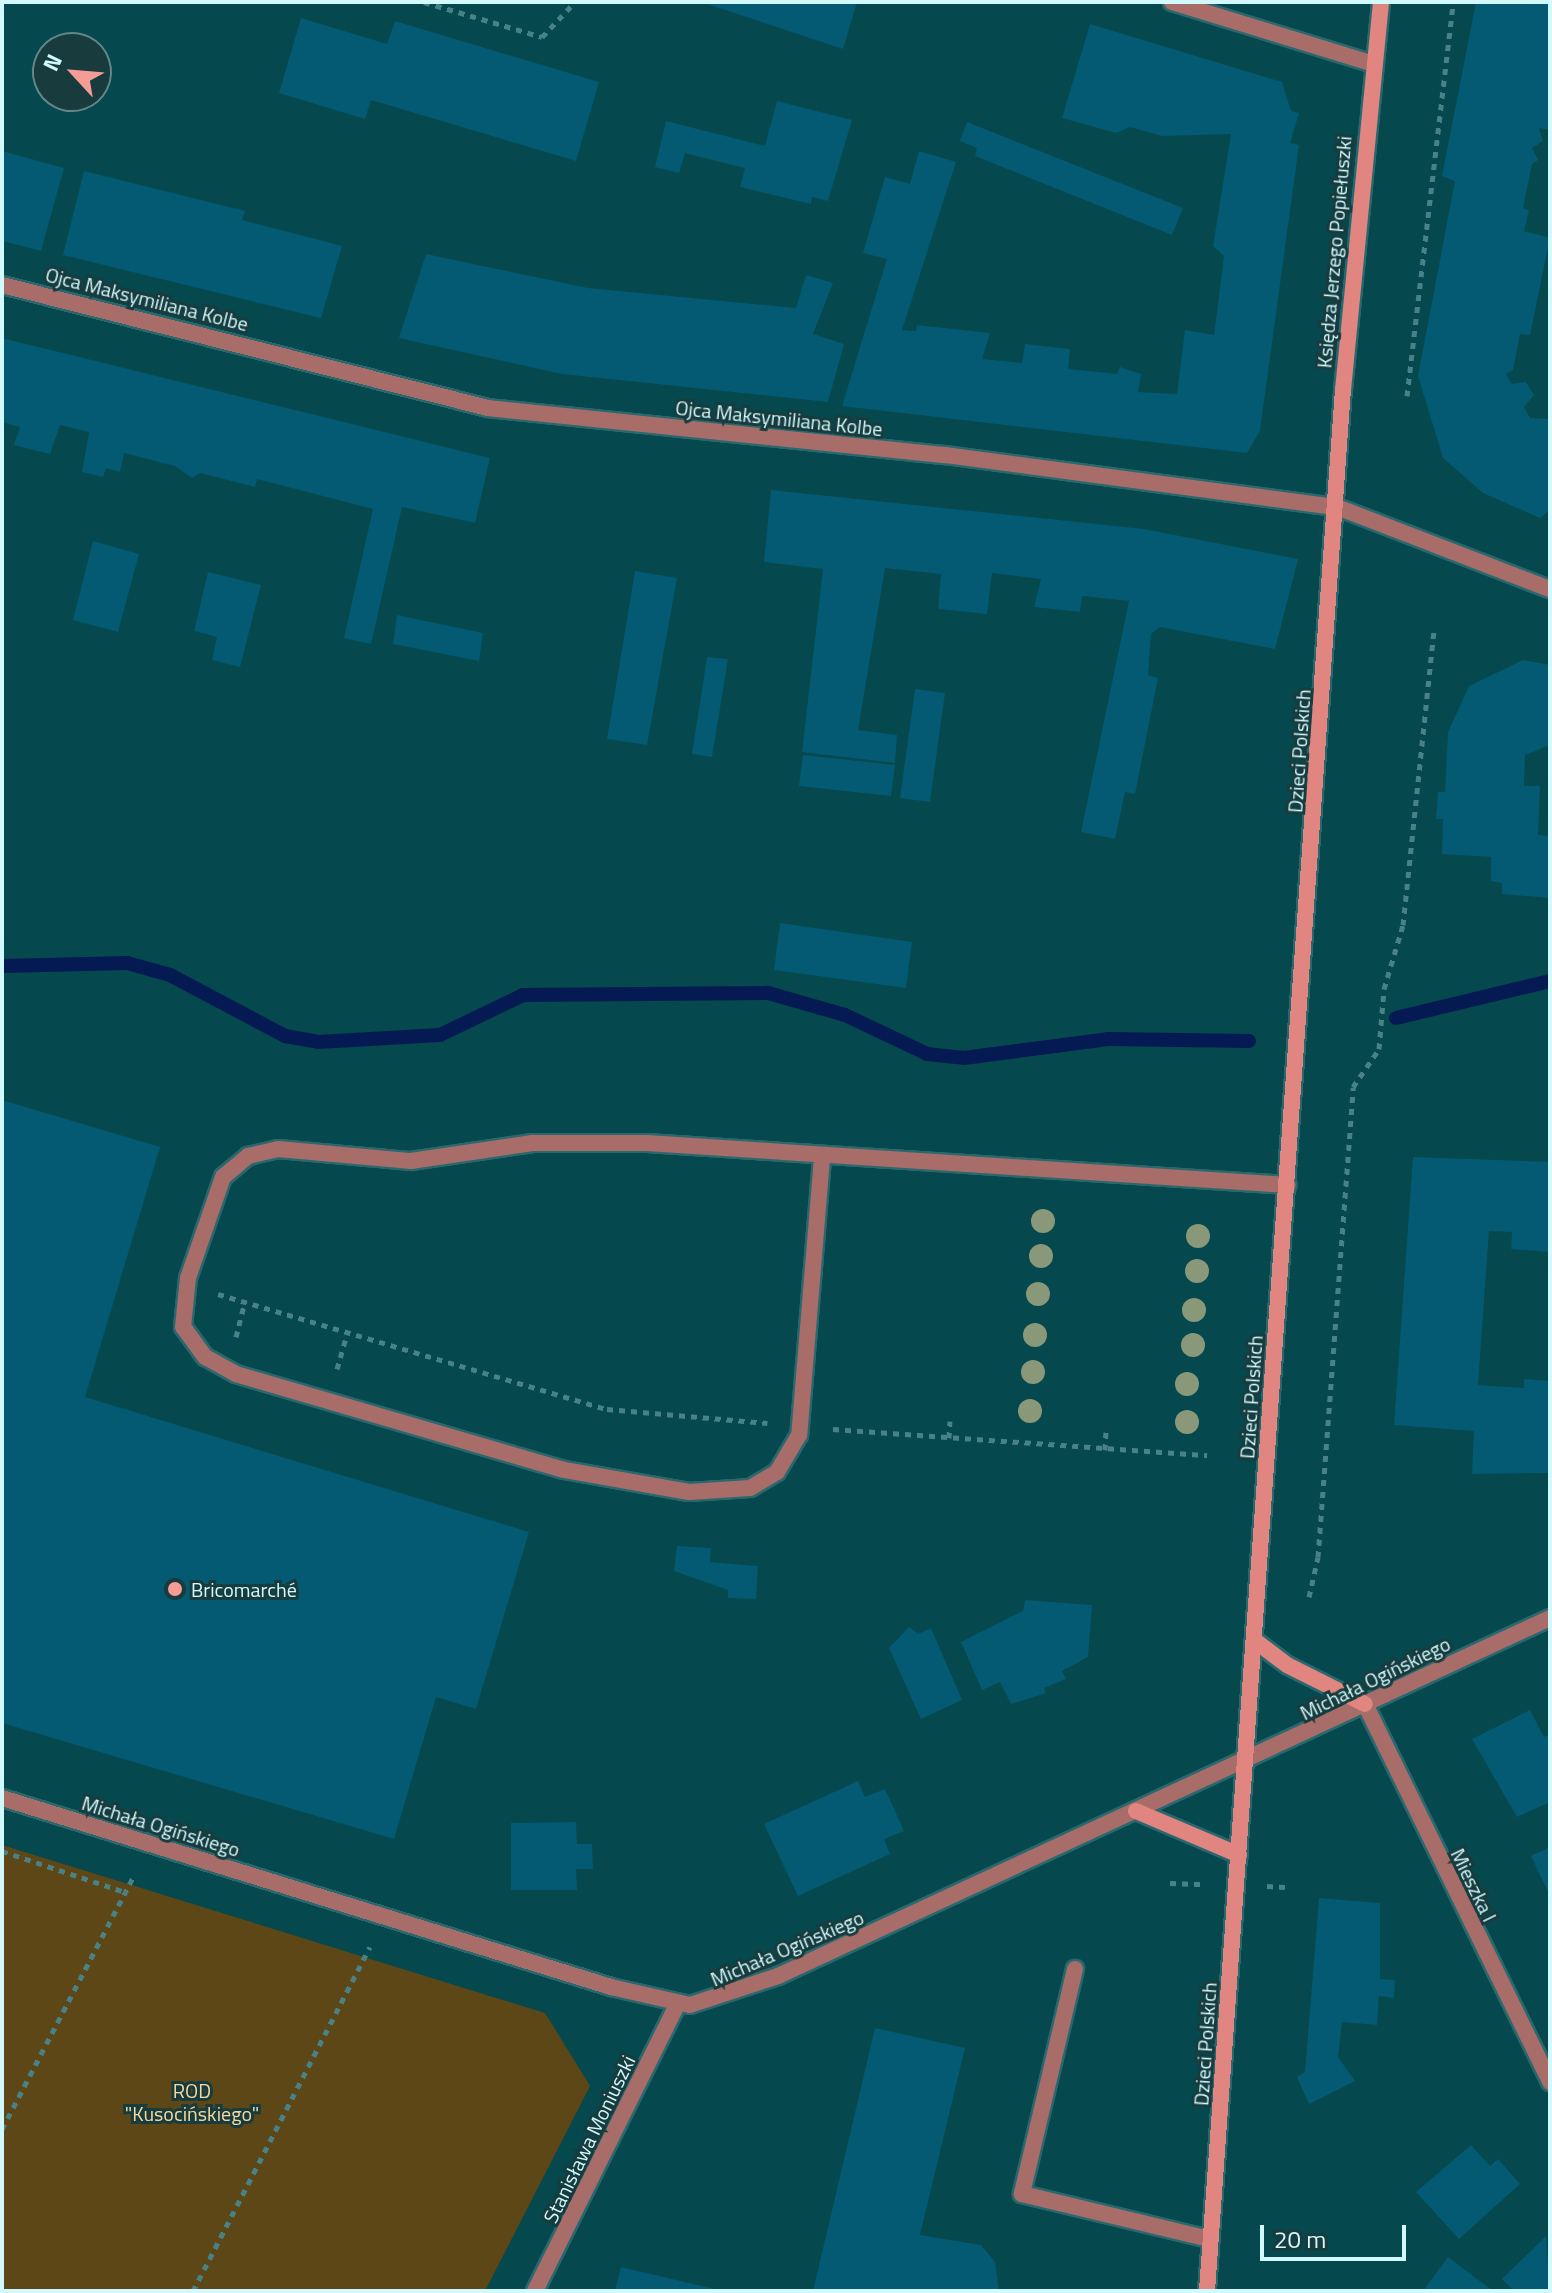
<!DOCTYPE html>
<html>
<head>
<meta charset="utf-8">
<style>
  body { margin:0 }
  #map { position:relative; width:1552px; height:2293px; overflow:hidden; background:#05484e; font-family:"Titillium Web",sans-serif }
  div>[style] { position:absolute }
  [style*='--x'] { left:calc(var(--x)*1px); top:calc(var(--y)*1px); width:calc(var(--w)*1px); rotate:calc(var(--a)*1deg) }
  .green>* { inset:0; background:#5d4717 }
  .stream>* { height:14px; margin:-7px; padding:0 7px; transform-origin:7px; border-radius:7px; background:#051a53 }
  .building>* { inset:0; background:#035a72 }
  .path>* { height:5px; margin-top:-2.5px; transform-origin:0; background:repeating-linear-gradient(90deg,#488287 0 6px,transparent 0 12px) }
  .roads { filter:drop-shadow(2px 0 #2a686e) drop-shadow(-2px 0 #2a686e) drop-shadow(0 2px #2a686e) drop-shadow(0 -2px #2a686e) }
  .lane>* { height:16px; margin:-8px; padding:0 8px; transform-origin:8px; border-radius:8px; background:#a86d69 }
  .street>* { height:16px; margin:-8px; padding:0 8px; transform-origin:8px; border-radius:8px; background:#a86d69 }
  .secondary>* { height:16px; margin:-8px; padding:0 8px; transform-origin:8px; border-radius:8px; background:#e18580 }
  .trees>* { width:24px; height:24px; margin:-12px; border-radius:50%; background:#8a987a }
  .dots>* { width:22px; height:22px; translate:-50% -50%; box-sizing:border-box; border:4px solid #183b3e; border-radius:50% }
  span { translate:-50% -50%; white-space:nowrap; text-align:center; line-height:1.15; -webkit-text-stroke:6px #183b3e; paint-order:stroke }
  .street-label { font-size:20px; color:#d2f9fd }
  .poi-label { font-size:20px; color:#d2f9fd }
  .left { translate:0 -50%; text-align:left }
  .park-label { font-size:20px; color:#f7d99e }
  .frame { position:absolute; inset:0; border:4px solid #d2f9fd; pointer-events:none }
  .north { position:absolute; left:32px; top:32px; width:80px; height:80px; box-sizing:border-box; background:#183b3e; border:2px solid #62878a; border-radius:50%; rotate:296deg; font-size:22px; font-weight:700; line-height:32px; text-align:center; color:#d2f9fd }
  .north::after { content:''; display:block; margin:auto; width:28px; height:36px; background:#f59c96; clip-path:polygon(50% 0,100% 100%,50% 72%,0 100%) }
  .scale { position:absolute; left:1260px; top:2225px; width:146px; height:36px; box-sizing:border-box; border:4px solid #d2f9fd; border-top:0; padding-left:10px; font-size:24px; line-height:28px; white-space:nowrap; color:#d2f9fd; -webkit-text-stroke:6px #183b3e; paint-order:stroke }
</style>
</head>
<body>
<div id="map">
  <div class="green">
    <i style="clip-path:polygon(2px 1845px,545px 2013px,590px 2086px,485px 2291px,2px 2291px)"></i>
  </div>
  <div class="stream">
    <i style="--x:2;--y:966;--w:125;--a:-1.4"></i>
    <i style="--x:127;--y:963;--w:45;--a:15.6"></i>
    <i style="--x:170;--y:975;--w:130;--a:27.9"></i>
    <i style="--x:285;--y:1036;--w:34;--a:10"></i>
    <i style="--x:318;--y:1042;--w:122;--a:-3.3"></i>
    <i style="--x:440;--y:1035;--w:92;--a:-25.7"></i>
    <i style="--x:523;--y:995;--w:245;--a:-0.5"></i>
    <i style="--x:768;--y:993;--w:80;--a:15.9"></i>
    <i style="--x:845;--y:1015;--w:91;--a:25.4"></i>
    <i style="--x:927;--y:1054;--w:37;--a:6"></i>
    <i style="--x:964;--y:1058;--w:145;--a:-7.5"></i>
    <i style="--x:1108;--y:1039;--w:141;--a:0.8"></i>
    <i style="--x:1396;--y:1018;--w:158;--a:-13.5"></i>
  </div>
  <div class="building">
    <i style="clip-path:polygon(701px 2px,857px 2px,843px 49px)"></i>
    <i style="clip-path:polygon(1476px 2px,1550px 2px,1550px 130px,1539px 128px,1543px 141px,1532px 148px,1538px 160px,1532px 164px,1523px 208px,1529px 210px,1524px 231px,1550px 238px,1530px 335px,1520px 334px,1513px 370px,1506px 374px,1512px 384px,1526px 382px,1534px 395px,1524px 407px,1530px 418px,1550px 419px,1550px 510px,1540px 518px,1483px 493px,1443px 458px,1418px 376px,1455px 181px,1442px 176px)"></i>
    <i style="clip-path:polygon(301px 18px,387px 44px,395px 21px,599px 82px,576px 161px,371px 100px,365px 119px,279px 93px)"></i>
    <i style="clip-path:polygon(1090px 24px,1282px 82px,1291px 111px,1299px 113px,1290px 143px,1299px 145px,1260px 431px,1247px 453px,842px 406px,887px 259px,863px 253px,885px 177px,910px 184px,919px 151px,956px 162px,902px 330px,916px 331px,917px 325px,990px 333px,982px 359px,1022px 363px,1025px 344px,1070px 349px,1068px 369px,1117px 374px,1120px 367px,1141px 374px,1138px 392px,1177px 394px,1185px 330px,1214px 335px,1224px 256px,1213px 246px,1231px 134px,1162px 136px,1130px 127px,1116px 133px,1062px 118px)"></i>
    <i style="clip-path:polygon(777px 101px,852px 120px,828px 201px,812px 197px,811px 204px,740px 187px,745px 168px,685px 153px,679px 173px,655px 167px,666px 121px,765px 146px)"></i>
    <i style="clip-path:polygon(967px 122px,1183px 208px,1172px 235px,975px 156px,977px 148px,960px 141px)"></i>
    <i style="clip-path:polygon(2px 151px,64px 168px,41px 251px,2px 241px)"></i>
    <i style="clip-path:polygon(84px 171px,245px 211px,242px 220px,342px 246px,321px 318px,63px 255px)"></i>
    <i style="clip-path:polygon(426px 254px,588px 288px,796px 308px,806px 275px,833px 283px,813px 334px,844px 344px,828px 402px,562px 374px,399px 338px)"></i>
    <i style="clip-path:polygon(2px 338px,490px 458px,475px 523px,402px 507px,371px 644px,344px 638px,373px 509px,257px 479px,255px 487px,200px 473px,192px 478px,175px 466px,124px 453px,120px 472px,106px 468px,103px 477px,82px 472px,89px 432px,60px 425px,50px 454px,14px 445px,20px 427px,2px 422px)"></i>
    <i style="clip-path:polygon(771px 490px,1144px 529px,1298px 559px,1275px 649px,1160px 627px,1151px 634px,1148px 675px,1158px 678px,1135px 794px,1125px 792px,1115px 839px,1081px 832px,1129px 601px,1082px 596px,1080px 612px,1034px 607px,1041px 579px,992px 573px,987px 614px,938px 609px,941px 574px,885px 568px,858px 730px,897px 735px,895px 763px,802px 752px,823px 569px,764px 562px)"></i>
    <i style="clip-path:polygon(93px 541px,139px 554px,118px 632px,73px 620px)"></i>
    <i style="clip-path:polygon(635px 571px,677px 578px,647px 745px,607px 739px)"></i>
    <i style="clip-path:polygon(208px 572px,261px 585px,240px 667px,212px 660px,217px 637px,194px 631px)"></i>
    <i style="clip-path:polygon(397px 615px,483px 633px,479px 661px,393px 644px)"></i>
    <i style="clip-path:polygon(707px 657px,728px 659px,712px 757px,692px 754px)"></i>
    <i style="clip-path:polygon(1523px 660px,1550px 665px,1550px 745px,1525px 755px,1524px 786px,1540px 786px,1538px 835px,1550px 836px,1550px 898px,1502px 894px,1502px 883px,1491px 881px,1491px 857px,1442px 854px,1443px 819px,1436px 819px,1438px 792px,1445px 792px,1448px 732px,1469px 686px)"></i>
    <i style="clip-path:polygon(915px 689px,945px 693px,930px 802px,900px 798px)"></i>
    <i style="clip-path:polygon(803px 755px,895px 765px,891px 796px,799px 786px)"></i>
    <i style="clip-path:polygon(780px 923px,912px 942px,906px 988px,774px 970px)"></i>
    <i style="clip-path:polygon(2px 1100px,160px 1147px,85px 1397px,529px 1532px,476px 1709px,436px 1697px,394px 1839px,2px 1723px)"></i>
    <i style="clip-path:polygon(1413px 1157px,1550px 1162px,1550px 1252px,1511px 1249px,1512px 1232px,1489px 1231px,1478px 1385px,1524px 1388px,1524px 1379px,1550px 1381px,1550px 1473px,1472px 1474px,1474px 1431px,1394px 1425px)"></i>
    <i style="clip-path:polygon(677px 1546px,711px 1548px,710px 1562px,758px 1566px,756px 1599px,728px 1598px,728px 1590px,674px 1571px)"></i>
    <i style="clip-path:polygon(1025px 1600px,1092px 1605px,1088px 1657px,1062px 1671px,1066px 1679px,1044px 1688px,1046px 1693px,1011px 1704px,1000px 1682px,982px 1690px,961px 1642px,1023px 1611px)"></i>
    <i style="clip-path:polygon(909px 1627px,918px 1634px,931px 1628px,962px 1700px,921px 1719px,889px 1648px)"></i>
    <i style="clip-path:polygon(1530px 1710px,1544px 1737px,1550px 1734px,1550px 1802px,1517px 1817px,1472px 1739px)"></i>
    <i style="clip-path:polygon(858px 1781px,865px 1797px,885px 1789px,904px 1831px,884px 1839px,890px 1854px,798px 1896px,764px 1824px)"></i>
    <i style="clip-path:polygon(576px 1822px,577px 1844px,592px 1844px,593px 1869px,576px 1869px,577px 1890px,511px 1890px,511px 1823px)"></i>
    <i style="clip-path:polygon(1550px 1847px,1550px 1896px,1531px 1856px)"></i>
    <i style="clip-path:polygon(1319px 1898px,1380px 1903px,1380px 1979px,1395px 1980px,1394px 1998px,1379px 1996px,1377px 2025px,1342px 2022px,1338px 2057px,1355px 2081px,1309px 2104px,1297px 2077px,1305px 2072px)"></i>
    <i style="clip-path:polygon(875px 2028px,965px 2048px,920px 2235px,981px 2245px,995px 2262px,999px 2291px,813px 2291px)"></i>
    <i style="clip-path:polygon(1471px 2145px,1490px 2166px,1498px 2159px,1520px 2184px,1459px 2239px,1416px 2192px)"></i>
    <i style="clip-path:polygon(1546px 2236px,1550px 2291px,1514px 2291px,1502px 2279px)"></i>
    <i style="clip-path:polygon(1448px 2257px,1493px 2291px,1423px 2291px)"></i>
    <i style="clip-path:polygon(621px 2267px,719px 2290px,719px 2291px,615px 2291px)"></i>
  </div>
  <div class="path">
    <i style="--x:424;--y:2;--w:123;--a:16.5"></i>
    <i style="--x:542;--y:37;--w:48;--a:-46.7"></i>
    <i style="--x:1407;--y:396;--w:397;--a:-83.3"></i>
    <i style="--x:218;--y:1294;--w:406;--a:16.5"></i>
    <i style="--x:607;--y:1409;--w:161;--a:5"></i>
    <i style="--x:236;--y:1337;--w:37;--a:-76"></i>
    <i style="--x:337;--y:1369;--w:37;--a:-74"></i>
    <i style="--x:833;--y:1429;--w:375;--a:4"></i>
    <i style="--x:949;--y:1438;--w:17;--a:-87"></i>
    <i style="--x:1105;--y:1450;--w:18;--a:-87"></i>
    <i style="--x:1309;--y:1597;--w:41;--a:-77.3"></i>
    <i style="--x:1318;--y:1557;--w:471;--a:-85.7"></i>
    <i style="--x:1353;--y:1087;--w:46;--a:-55.6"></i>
    <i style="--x:1379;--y:1049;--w:60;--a:-85.2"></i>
    <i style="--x:1384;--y:989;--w:67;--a:-73.5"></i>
    <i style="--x:1403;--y:925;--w:297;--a:-84"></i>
    <i style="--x:2;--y:1851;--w:130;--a:18.4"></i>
    <i style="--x:1170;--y:1883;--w:35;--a:2"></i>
    <i style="--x:1267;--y:1886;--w:18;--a:3"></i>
    <i style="--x:2;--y:2129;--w:288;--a:-62.5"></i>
    <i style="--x:193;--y:2291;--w:387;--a:-62.8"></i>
  </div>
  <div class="roads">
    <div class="lane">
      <i style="--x:822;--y:1158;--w:278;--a:94.7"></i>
      <i style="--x:799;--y:1435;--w:43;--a:120.7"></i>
      <i style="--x:777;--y:1472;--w:31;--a:149"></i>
      <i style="--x:750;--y:1488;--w:61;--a:176.2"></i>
      <i style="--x:689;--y:1492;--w:127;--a:-170"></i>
      <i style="--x:564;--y:1470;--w:342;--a:-163.7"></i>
      <i style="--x:236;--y:1374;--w:35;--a:-151"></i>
      <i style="--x:205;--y:1357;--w:37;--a:-126"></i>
      <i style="--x:183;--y:1327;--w:49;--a:-84.2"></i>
      <i style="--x:188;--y:1278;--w:107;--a:-70.9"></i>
      <i style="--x:223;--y:1177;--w:33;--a:-40"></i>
      <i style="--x:248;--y:1156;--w:31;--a:-13"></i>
      <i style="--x:278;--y:1149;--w:134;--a:5.2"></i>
      <i style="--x:411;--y:1161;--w:123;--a:-8.4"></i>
      <i style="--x:533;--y:1143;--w:114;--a:0"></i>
      <i style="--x:647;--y:1143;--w:642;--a:3.75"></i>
      <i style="--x:1075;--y:1969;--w:231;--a:103.3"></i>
      <i style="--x:1022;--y:2194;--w:193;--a:13.5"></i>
    </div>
    <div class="street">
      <i style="--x:1172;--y:2;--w:207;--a:17.1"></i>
      <i style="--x:2;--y:285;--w:501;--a:14.2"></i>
      <i style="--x:488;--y:408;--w:459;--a:5.9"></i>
      <i style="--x:945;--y:455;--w:395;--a:7.6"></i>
      <i style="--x:1337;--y:507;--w:228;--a:21.1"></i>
      <i style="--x:1365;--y:1704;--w:421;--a:63.9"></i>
      <i style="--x:2;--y:1798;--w:638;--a:17.24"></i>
      <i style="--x:611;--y:1987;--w:81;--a:12.8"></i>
      <i style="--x:690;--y:2005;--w:93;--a:-18.2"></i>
      <i style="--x:778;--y:1976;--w:851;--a:-24.88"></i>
      <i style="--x:535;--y:2291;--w:319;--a:-63.6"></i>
    </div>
    <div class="secondary">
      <i style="--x:1254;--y:1640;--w:41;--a:37.1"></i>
      <i style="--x:1287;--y:1665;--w:87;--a:26.6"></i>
      <i style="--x:1136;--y:1811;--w:112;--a:23.1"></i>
      <i style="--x:1207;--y:2291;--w:1906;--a:-85.91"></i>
      <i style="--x:1343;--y:390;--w:390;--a:-84.4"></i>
    </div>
  </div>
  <div class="trees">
    <i style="left:1043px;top:1221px"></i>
    <i style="left:1198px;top:1236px"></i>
    <i style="left:1041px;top:1256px"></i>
    <i style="left:1197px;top:1271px"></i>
    <i style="left:1038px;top:1294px"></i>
    <i style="left:1194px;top:1310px"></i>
    <i style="left:1035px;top:1335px"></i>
    <i style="left:1193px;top:1345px"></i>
    <i style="left:1033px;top:1372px"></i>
    <i style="left:1187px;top:1384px"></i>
    <i style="left:1030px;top:1411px"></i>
    <i style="left:1187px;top:1422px"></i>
  </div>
  <div class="dots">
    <i style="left:175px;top:1589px;background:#f59c96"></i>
  </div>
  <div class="street-label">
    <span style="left:1334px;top:252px;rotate:-85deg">Księdza Jerzego Popiełuszki</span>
    <span style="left:147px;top:299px;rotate:14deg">Ojca Maksymiliana Kolbe</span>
    <span style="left:779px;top:418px;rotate:6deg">Ojca Maksymiliana Kolbe</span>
    <span style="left:1299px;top:751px;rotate:-86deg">Dzieci Polskich</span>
    <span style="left:1251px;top:1397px;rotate:-86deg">Dzieci Polskich</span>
    <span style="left:1375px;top:1678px;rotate:-26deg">Michała Ogińskiego</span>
    <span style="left:161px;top:1826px;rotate:17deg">Michała Ogińskiego</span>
    <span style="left:1474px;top:1885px;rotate:64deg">Mieszka I</span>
    <span style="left:787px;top:1948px;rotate:-23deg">Michała Ogińskiego</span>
    <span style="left:1205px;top:2044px;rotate:-86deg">Dzieci Polskich</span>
    <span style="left:589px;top:2139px;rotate:-64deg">Stanisława Moniuszki</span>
  </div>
  <div class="poi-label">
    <span class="left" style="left:191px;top:1589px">Bricomarché</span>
  </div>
  <div class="park-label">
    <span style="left:192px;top:2102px">ROD<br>"Kusocińskiego"</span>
  </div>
  <div class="frame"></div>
  <div class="north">N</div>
  <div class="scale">20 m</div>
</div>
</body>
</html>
